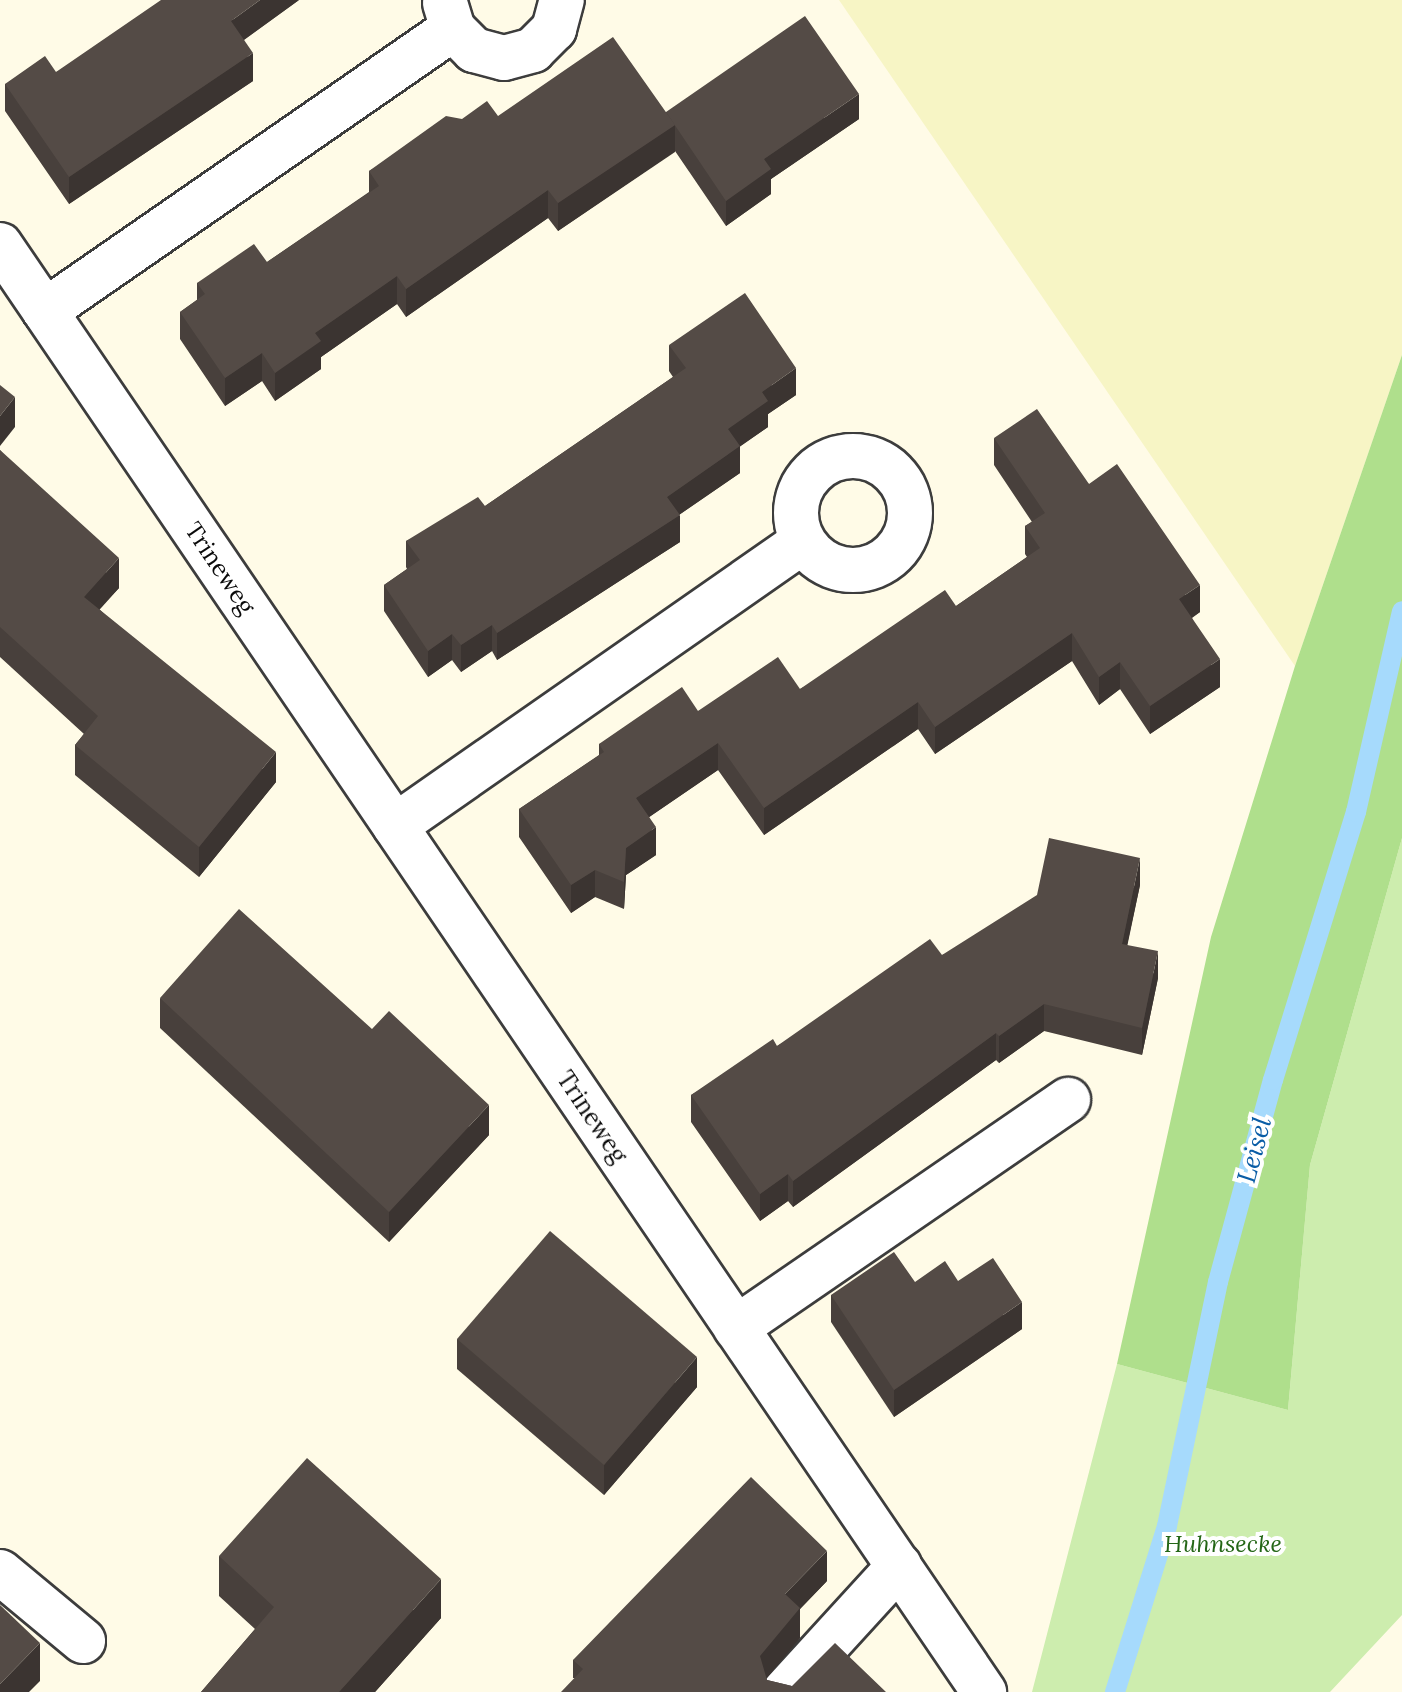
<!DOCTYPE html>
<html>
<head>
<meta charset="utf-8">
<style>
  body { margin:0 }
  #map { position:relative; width:1402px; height:1692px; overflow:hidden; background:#fffbe7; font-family:Lora,serif }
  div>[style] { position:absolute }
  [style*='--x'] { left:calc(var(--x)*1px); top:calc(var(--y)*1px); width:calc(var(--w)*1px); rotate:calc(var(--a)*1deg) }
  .farmland>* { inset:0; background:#f7f5c5 }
  .green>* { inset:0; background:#cdedae }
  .forest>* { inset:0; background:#afdf8c }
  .stream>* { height:20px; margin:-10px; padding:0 10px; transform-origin:10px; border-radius:10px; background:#a6dafc }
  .roads { filter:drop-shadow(2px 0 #3d3d3d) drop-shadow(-2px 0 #3d3d3d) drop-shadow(0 2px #3d3d3d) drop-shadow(0 -2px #3d3d3d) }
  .street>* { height:44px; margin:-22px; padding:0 22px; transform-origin:22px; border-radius:22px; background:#fff }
  .street>.ring { margin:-22px; padding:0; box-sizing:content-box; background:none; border:44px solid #fff; border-radius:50% }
  .wall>* { inset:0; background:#48403c }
  .shaded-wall>* { inset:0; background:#3b3431 }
  .building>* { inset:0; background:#544b46 }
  span { translate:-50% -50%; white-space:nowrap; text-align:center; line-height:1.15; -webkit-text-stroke:8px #fff; paint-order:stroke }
  .street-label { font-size:24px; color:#0a0a0a }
  .park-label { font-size:24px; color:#246616; font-style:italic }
  .water-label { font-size:26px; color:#0a5da6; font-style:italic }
</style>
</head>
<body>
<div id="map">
  <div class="farmland">
    <i style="clip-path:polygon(839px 0,1402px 0,1402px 355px,1295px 666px)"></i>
  </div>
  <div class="green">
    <i style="clip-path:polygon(1402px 838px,1402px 1615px,1330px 1692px,1032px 1692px,1117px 1364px,1288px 1410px,1310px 1165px)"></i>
  </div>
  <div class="forest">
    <i style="clip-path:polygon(1402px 355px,1402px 838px,1310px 1165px,1288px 1410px,1117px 1364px,1211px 937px,1295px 666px)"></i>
  </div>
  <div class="stream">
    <i style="--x:1115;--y:1692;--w:174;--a:-72.6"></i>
    <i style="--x:1167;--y:1526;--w:249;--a:-78.2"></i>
    <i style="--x:1218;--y:1282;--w:209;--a:-74.8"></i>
    <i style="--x:1273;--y:1080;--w:281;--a:-72.8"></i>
    <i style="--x:1356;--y:812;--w:206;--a:-77.1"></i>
  </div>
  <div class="roads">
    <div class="street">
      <i style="--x:445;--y:3;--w:27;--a:73"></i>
      <i style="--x:453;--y:29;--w:30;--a:45"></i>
      <i style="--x:474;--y:50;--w:31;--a:15"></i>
      <i style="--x:504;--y:58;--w:30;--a:-15"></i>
      <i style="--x:533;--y:50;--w:30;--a:-45"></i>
      <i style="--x:554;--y:29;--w:30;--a:-75"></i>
      <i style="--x:0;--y:245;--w:1750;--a:55.78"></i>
      <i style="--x:45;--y:311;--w:496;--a:-34.7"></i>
      <i class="ring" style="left:796px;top:456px;width:70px;height:70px"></i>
      <i style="--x:395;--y:826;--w:496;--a:-34.9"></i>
      <i style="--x:736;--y:1328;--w:403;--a:-34.5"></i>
      <i style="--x:0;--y:1572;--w:108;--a:39.7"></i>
      <i style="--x:784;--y:1692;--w:171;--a:-47.6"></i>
    </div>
  </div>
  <div class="wall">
    <i style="clip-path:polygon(299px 0,244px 40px,253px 81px,69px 204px,5px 111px,5px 84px,56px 72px)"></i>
    <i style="clip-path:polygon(666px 112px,859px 119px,771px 179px,771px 194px,726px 226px,675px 151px,558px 231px,548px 218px,406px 317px,397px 304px,321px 357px,321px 369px,275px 401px,262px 381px,225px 406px,180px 339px,180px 312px,197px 300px,197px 283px,267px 262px,369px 192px,369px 171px,462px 119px,498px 116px)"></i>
    <i style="clip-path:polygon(669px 345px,796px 395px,768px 414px,768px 427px,740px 446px,740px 473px,679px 515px,680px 542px,497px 660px,492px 651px,461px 672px,452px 660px,428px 677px,384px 611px,384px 585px,407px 569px,406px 567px,406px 541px,485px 506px,673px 377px,669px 371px)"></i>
    <i style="clip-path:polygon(994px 438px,1089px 484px,1200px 612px,1192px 618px,1220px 687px,1150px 734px,1120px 689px,1099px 705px,1072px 661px,935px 754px,918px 729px,764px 835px,718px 770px,649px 817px,656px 855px,626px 875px,624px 909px,595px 897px,571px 913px,519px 837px,519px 809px,599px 755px,599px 744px,698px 711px,800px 689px,956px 606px,1027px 557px,1025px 554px,1025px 526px,1032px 522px,994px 465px)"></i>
    <i style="clip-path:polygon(0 450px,119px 588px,99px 609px,276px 782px,199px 877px,75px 775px,75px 745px,84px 734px,0 657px)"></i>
    <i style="clip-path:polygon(1140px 885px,1127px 945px,1158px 978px,1142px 1055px,1044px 1031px,999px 1063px,996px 1060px,793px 1207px,788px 1201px,760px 1221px,691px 1122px,691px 1095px,777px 1046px,942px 955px)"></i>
    <i style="clip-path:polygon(160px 998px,489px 1135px,389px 1242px,160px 1028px)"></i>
    <i style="clip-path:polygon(958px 1281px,1022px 1329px,894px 1417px,831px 1322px,831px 1295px,915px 1282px)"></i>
    <i style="clip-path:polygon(457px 1339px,697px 1387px,604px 1495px,457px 1369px)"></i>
    <i style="clip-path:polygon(219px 1556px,441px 1618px,375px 1692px,201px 1692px,255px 1629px,219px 1596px)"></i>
    <i style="clip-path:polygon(827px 1581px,800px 1609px,800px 1638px,766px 1678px,767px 1680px,792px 1686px,573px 1678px,573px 1660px)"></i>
  </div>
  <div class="shaded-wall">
    <i style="clip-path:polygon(260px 0,299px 0,231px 49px,231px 21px)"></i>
    <i style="clip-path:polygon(253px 53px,253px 81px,69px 204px,69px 177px)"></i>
    <i style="clip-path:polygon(859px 94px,859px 119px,771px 179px,771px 194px,726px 226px,726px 201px,764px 159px)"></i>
    <i style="clip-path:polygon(675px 125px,675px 152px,558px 231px,558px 203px)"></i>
    <i style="clip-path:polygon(548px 190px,548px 218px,406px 317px,406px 289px)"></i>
    <i style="clip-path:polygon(397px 276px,397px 304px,321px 357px,321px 369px,275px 401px,275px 373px,315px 333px)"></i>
    <i style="clip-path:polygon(262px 353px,262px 381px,225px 406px,225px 378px)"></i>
    <i style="clip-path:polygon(796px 368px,796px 395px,768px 414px,768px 427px,728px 455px,728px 429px,762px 392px)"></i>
    <i style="clip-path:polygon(15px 397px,15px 427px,0 446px,0 416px)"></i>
    <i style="clip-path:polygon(740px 446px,740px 473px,667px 523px,667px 497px)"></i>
    <i style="clip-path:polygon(680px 515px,680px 542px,497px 660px,497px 633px)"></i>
    <i style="clip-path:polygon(119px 558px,119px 588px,84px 627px,84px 597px)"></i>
    <i style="clip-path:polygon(1200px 585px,1200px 612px,1179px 626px,1179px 599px)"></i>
    <i style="clip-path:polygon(492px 625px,492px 651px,461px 672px,461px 645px)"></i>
    <i style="clip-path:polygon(1072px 633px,1072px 661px,935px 754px,935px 727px)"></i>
    <i style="clip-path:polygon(452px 634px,452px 660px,428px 677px,428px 651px)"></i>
    <i style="clip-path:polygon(1220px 659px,1220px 687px,1150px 734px,1150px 706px)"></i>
    <i style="clip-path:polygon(1120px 662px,1120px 689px,1099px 705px,1099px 677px)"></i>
    <i style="clip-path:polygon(918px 702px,918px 729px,764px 835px,764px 808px)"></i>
    <i style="clip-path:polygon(718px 743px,718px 770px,636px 826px,636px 798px)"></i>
    <i style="clip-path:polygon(276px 752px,276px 782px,199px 877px,199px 847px)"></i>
    <i style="clip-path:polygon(656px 827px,656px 855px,626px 875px,624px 909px,624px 882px,626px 848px)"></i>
    <i style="clip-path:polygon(1140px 858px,1140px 885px,1122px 971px,1122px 944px)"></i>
    <i style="clip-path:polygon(595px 870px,595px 897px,571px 913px,571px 885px)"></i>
    <i style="clip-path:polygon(1158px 951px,1158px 978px,1142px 1055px,1142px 1028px)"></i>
    <i style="clip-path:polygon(1044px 1004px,1044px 1031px,999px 1063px,999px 1036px)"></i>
    <i style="clip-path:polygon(996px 1033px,996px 1060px,793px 1207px,793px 1181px)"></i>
    <i style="clip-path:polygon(489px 1105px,489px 1135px,389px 1242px,389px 1212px)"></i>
    <i style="clip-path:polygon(788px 1174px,788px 1201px,760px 1221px,760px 1194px)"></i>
    <i style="clip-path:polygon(1022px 1302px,1022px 1329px,894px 1417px,894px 1390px)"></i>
    <i style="clip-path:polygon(697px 1357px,697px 1387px,604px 1495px,604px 1465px)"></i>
    <i style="clip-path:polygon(827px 1551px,827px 1581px,800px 1609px,800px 1638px,760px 1686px,760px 1656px,785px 1594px)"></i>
    <i style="clip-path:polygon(441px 1579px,441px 1618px,375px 1692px,339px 1692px)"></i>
    <i style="clip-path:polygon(40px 1643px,40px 1681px,29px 1692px,0 1692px,0 1684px)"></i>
  </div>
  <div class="building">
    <i style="clip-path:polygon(161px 0,260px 0,231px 21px,253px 53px,69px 177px,5px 84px,45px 56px,56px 72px)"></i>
    <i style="clip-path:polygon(805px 16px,859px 94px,764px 159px,771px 169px,726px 201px,666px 112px)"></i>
    <i style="clip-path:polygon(613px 37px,675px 125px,558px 203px,548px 190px,406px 289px,397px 276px,315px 333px,321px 341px,275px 373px,262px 353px,225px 378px,180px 312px,205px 294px,197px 283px,254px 244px,267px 262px,379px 186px,369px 171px,446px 116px,462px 119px,487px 101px,498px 116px)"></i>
    <i style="clip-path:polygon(745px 293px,796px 368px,762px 392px,768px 401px,728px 429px,740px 446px,667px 497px,680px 515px,497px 633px,492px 625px,461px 645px,452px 634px,428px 651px,384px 585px,420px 560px,406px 541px,478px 497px,485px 506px,686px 368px,669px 345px)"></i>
    <i style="clip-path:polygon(0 385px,15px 397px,0 416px)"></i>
    <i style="clip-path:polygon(1037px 409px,1089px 484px,1117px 464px,1200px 585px,1179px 599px,1220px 659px,1150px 706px,1120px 662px,1099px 677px,1072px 633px,935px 727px,918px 702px,764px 808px,718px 743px,636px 798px,656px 827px,626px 848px,624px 882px,595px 870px,571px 885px,519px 809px,604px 752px,599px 744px,682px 687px,698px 711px,778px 657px,800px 689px,945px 590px,956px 606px,1040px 548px,1025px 526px,1045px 513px,994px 438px)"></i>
    <i style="clip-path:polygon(0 450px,119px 558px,84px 597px,276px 752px,199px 847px,75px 745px,98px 716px,0 627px)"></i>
    <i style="clip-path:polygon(1049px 838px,1140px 858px,1122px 944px,1158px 951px,1142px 1028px,1044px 1004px,999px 1036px,996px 1033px,793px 1181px,788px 1174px,760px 1194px,691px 1095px,773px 1039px,777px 1046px,930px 939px,942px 955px,1037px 895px)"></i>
    <i style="clip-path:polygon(239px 909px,372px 1029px,389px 1011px,489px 1105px,389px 1212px,160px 998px)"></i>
    <i style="clip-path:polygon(550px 1231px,697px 1357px,604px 1465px,457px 1339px)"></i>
    <i style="clip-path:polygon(894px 1252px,915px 1282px,945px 1261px,958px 1281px,993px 1258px,1022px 1302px,894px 1390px,831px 1295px)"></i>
    <i style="clip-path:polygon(307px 1458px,441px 1579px,339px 1692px,201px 1692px,274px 1607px,219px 1556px)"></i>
    <i style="clip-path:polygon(751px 1477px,827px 1551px,785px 1594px,800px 1608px,760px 1656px,767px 1680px,792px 1686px,835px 1643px,886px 1692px,561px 1692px,583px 1669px,573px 1660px)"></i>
    <i style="clip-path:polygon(0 1605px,40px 1643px,0 1684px)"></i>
  </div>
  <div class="street-label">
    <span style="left:220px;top:568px;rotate:56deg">Trineweg</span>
    <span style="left:592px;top:1117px;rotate:56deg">Trineweg</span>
  </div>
  <div class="park-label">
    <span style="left:1223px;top:1544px">Huhnsecke</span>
  </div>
  <div class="water-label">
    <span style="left:1254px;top:1150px;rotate:-75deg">Leisel</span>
  </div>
</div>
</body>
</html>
